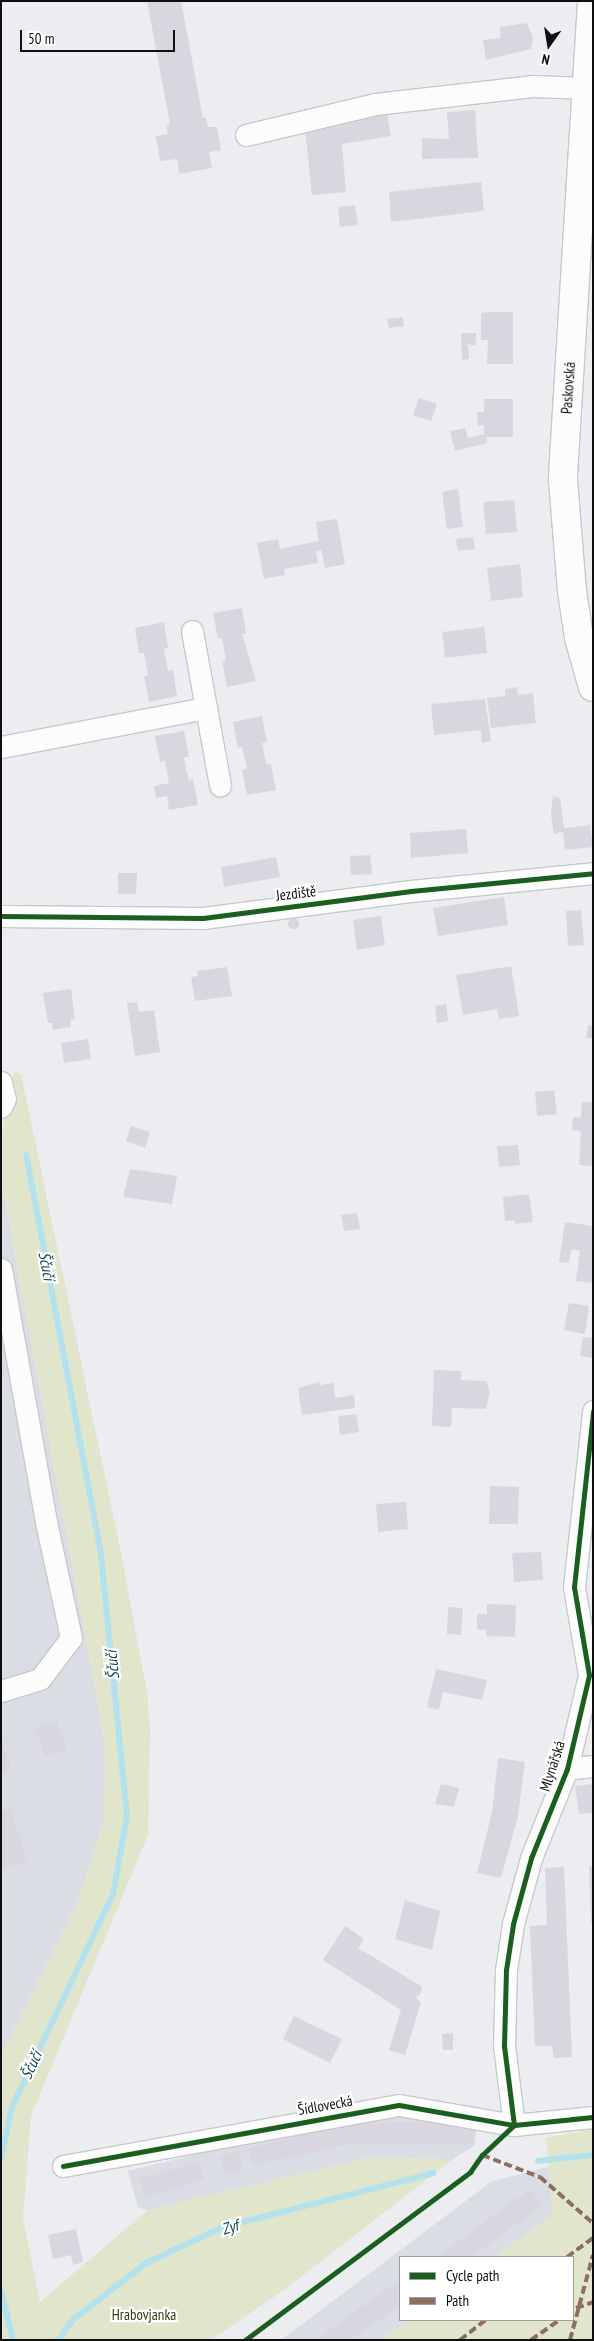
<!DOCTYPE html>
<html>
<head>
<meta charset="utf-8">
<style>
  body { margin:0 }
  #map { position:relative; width:594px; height:2341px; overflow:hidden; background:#ecedf0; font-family:"PT Sans Narrow",sans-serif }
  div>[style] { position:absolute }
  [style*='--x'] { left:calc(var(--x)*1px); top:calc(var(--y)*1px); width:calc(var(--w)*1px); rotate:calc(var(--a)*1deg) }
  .built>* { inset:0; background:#dbdde5 }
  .green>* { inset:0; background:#e0e5cb }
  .stream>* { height:6px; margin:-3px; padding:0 3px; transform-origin:3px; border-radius:3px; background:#b4e1ee }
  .building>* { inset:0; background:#d9d6e0 }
  .round { border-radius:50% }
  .roads { filter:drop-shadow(1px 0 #c8c8cb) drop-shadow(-1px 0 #c8c8cb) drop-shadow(0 1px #c8c8cb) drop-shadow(0 -1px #c8c8cb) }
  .minor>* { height:21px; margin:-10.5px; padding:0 10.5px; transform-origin:10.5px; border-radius:10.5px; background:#fcfcfd }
  .secondary>* { height:28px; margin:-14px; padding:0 14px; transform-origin:14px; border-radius:14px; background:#fcfcfd }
  .quiet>* { height:4px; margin-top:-2px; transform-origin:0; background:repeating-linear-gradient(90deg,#8d6e63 0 8px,transparent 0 12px) }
  .cycleway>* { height:5px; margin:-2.5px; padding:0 2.5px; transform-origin:2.5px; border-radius:2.5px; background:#1b5e20 }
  span { translate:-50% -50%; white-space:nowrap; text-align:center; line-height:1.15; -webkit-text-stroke:4.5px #fff; paint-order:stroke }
  .street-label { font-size:15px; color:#0e0f10 }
  .park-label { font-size:15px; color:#353a12 }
  .water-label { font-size:16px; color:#114855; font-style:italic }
  .frame { position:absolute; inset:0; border:2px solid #0e0f10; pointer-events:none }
  .legend { position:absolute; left:399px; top:2256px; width:175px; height:65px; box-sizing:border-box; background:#fff; border:1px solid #9f9f9f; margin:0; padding:6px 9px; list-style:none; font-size:15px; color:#0e0f10 }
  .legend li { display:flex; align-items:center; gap:10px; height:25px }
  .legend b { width:25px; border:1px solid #9f9f9f }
  .north { position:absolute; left:524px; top:20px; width:50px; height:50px; -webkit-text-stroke:4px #fff; paint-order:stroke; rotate:193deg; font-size:14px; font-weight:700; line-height:20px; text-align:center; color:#0e0f10 }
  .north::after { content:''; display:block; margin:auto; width:18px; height:22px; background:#0e0f10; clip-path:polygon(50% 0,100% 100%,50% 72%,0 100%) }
  .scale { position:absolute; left:20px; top:30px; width:155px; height:22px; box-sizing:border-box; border:2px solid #0e0f10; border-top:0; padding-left:6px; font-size:15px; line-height:18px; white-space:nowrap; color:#0e0f10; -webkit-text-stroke:4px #fff; paint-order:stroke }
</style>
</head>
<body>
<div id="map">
  <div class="built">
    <i style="clip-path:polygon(1px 1180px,105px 1742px,104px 1819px,80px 1897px,1px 2057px)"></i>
    <i style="clip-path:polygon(435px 2110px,476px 2125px,475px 2145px,452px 2160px,372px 2157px,148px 2210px,138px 2207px,128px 2171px,357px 2115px)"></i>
    <i style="clip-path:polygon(549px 2167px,553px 2215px,495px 2257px,400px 2257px,400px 2320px,409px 2320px,381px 2340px,281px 2340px,492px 2181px)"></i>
  </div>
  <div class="green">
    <i style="clip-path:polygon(14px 1072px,21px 1074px,121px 1553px,147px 1692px,150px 1729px,148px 1835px,31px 2116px,23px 2219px,40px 2302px,148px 2210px,372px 2157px,452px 2160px,284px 2290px,211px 2340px,1px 2340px,1px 2057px,80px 1897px,104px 1819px,105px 1742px,1px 1180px,1px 1139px)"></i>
    <i style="clip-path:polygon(593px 2129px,593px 2340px,381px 2340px,409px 2320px,573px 2320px,573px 2257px,495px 2257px,553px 2215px,546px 2138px)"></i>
  </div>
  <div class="stream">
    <i style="--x:1;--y:2158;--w:52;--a:-77.8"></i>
    <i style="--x:12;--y:2107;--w:236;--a:-64.6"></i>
    <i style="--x:113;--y:1894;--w:79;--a:-79.8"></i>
    <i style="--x:127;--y:1816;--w:263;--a:-95.7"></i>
    <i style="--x:101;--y:1554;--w:406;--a:-100.6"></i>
    <i style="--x:538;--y:2161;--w:55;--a:-6.2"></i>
    <i style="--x:1;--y:2291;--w:50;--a:76.2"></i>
    <i style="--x:58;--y:2340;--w:26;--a:-53"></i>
    <i style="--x:74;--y:2319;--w:91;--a:-37.9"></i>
    <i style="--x:146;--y:2263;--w:85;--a:-25.1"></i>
    <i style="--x:223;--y:2227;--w:217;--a:-14.4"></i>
  </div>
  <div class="building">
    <i style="clip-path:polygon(147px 1px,181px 1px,203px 118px,206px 118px,208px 127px,217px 127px,221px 150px,209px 152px,212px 168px,179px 174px,177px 159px,160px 161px,156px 136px,168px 134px,166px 125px,170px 124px)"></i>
    <i style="clip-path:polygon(527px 23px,533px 38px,531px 49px,486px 60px,483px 40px,501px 38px,500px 27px)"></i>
    <i style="clip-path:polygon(475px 110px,478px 158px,422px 159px,422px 138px,449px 139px,447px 112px)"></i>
    <i style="clip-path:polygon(387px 113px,391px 136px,342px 144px,346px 192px,312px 195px,305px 129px,339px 126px,338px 121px)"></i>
    <i style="clip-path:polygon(481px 182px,484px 211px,391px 222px,389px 192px)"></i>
    <i style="clip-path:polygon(355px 205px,358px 225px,340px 227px,338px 207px)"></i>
    <i style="clip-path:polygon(488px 312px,513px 312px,513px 364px,487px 364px,488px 340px,481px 340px,481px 313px)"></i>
    <i style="clip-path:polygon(403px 317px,404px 326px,389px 328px,387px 319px)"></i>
    <i style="clip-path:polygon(461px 333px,476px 333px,476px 346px,468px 344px,469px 359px,462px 360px)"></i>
    <i style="clip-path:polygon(419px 398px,437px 404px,431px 421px,413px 415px)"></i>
    <i style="clip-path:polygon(484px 399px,513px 399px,513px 437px,486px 437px,487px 443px,455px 451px,450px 431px,465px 428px,468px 438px,484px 434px,484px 425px,478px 426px,477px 412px,484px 412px)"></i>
    <i style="clip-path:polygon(458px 489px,463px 527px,447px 529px,442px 492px)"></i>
    <i style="clip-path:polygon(514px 500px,517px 532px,486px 534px,483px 502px)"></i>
    <i style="clip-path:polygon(337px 519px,345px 564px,325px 568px,321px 550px,316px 551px,318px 563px,284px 569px,285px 575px,264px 579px,257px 543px,278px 539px,280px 549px,319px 541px,316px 522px)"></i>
    <i style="clip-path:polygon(473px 537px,475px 549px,458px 551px,456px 539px)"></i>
    <i style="clip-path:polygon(520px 564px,523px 597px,491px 601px,487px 568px)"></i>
    <i style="clip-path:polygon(242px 608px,246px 634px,242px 634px,256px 681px,227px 687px,222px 661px,226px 660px,222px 638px,218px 639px,213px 613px)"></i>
    <i style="clip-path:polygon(164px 622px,168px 648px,164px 649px,168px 671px,173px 670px,177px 696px,149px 702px,144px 676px,148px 675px,144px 653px,139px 653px,135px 628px)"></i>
    <i style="clip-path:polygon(484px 627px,487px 653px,445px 658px,442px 632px)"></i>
    <i style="clip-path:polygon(517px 687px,518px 695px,533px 693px,536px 723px,491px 728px,487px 698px,505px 696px,505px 689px)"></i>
    <i style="clip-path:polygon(485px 699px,491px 741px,482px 743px,481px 730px,434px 735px,431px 704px)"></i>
    <i style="clip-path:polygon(262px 716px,267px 742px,262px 743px,264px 754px,267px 765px,271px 764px,276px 790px,247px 795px,242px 770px,247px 769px,242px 746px,238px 748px,233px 722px)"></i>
    <i style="clip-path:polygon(184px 731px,189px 757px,184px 757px,186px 769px,189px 780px,193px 779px,198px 805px,169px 810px,167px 796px,156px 798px,154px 786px,169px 783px,165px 761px,160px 762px,155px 736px)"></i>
    <i style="clip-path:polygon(553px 796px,560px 798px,564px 828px,590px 825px,593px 847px,565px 850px,563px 832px,554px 834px,551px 815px)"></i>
    <i style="clip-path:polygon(466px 829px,468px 853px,411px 858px,410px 833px)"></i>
    <i style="clip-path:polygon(370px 855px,372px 874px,351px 875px,350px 856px)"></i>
    <i style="clip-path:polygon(276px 857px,280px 877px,224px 887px,221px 867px)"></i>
    <i style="clip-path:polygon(118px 873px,137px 873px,136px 894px,118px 894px)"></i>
    <i style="clip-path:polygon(504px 897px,508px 925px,438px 936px,433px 908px)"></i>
    <i style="clip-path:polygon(581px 910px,584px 945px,568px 946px,566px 911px)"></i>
    <i style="clip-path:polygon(381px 916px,385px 945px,357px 950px,353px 920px)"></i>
    <i class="round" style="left:287.5px;top:917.5px;width:11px;height:11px"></i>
    <i style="clip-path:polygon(511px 966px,519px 1016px,499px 1019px,497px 1009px,463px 1015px,456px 975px)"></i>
    <i style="clip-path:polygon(227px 967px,232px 996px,195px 1001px,191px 977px,198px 976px,197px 971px)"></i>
    <i style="clip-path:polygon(71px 989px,75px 1019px,70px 1020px,71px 1027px,53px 1030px,52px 1023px,48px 1023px,43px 993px)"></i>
    <i style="clip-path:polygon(137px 1002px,139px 1012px,154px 1010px,160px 1052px,135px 1056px,127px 1003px)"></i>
    <i style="clip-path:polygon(446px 1004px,448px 1021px,437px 1023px,435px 1006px)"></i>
    <i style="clip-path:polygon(588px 1025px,593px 1026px,593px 1038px,586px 1038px)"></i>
    <i style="clip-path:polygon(88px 1039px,91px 1059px,64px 1063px,61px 1043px)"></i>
    <i style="clip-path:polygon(554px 1090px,557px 1114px,537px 1116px,535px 1092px)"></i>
    <i style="clip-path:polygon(582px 1102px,593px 1102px,593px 1166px,579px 1165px,581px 1131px,572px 1130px,573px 1117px,581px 1118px)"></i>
    <i style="clip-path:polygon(131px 1126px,150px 1132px,145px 1148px,126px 1141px)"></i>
    <i style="clip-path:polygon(518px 1145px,520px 1165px,499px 1167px,497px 1146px)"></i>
    <i style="clip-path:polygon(130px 1169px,177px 1176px,172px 1204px,123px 1197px)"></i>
    <i style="clip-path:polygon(529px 1194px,533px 1222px,515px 1224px,514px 1220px,505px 1221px,503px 1197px)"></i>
    <i style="clip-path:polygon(357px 1213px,360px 1229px,344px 1231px,341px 1215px)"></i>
    <i style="clip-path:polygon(565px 1222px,593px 1226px,593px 1283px,576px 1281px,580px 1250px,571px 1250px,569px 1263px,559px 1262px)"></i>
    <i style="clip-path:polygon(569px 1303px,589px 1306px,585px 1334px,564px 1330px)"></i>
    <i style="clip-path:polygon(583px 1337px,593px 1338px,592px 1358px,580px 1356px)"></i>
    <i style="clip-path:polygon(434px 1370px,461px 1371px,461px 1380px,486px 1381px,490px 1392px,486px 1409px,452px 1408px,451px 1427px,432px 1426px)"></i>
    <i style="clip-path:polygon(319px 1382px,320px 1385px,334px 1383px,335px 1398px,354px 1395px,355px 1408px,302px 1415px,298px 1388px)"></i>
    <i style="clip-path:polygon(356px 1414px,359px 1432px,340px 1435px,338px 1416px)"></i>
    <i style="clip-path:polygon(490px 1486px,519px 1487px,518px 1524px,489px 1524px)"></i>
    <i style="clip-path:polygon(406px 1502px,408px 1529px,378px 1532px,376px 1504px)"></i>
    <i style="clip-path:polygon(541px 1552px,543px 1580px,514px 1582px,512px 1553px)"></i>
    <i style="clip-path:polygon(487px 1604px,516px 1605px,515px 1637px,486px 1636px,486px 1630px,477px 1629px,477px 1614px,487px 1614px)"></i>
    <i style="clip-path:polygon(448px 1607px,463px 1608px,461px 1635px,447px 1634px)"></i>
    <i style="clip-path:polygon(436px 1669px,487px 1680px,482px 1700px,443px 1692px,439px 1710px,427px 1707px)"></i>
    <i style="clip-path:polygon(57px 1721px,67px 1750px,45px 1757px,35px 1728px)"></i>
    <i style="clip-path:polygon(2px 1741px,11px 1769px,1px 1772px,1px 1742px)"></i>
    <i style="clip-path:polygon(498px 1758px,525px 1762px,518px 1816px,501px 1878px,477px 1873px,492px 1812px)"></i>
    <i style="clip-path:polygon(441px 1784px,459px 1788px,454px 1807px,435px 1804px)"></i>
    <i style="clip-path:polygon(593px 1784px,593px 1813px,579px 1814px,575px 1786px)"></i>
    <i style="clip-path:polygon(10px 1808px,28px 1862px,1px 1870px,1px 1811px)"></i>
    <i style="clip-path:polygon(589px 1866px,593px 1866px,593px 1922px,591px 1922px)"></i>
    <i style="clip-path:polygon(564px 1867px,572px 2057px,554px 2058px,552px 2046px,535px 2046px,530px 1926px,547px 1925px,545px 1868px)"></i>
    <i style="clip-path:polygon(405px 1900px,440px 1911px,432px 1950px,395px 1939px)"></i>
    <i style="clip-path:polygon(345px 1926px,364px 1939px,358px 1948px,421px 1986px,422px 1991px,416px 1998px,421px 2002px,405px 2055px,389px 2050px,401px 2010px,323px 1960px)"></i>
    <i style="clip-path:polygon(294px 2016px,342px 2039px,330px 2063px,283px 2039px)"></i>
    <i style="clip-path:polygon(453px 2033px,453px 2050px,443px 2050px,442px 2034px)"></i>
    <i style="clip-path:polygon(403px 2122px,475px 2125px,474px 2144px,352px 2143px,253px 2166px,248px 2148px,348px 2125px)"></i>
    <i style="clip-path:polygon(238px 2150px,244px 2169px,224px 2174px,219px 2156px)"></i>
    <i style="clip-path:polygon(199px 2162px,204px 2180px,144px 2197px,139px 2178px)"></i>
    <i style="clip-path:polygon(530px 2189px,542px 2206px,481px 2250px,471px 2257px,436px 2257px)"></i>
    <i style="clip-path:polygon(76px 2229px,83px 2262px,73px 2265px,71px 2255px,53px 2259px,48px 2235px)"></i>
    <i style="clip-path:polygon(397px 2281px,400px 2283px,400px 2305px,351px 2340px,316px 2340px)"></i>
  </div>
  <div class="roads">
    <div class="minor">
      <i style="--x:246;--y:135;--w:133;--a:-13.5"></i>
      <i style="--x:375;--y:104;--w:158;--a:-6.5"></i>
      <i style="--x:532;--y:86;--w:56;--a:2"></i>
      <i style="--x:192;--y:631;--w:157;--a:79.7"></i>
      <i style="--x:1;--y:747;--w:209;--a:-10.8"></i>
      <i style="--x:1;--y:916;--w:202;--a:0.6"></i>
      <i style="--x:203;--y:918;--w:210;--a:-7.4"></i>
      <i style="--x:411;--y:891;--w:183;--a:-5.6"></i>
      <i style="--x:1;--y:1082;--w:17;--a:77"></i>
      <i style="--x:5;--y:1099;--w:9;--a:117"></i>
      <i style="--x:1;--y:1269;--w:257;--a:79.9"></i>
      <i style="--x:46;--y:1522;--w:119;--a:77.8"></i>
      <i style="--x:71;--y:1638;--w:51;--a:127.1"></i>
      <i style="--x:40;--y:1679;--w:41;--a:162.9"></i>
      <i style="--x:567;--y:1769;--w:26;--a:-7"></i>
      <i style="--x:514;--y:2125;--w:80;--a:-97.2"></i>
      <i style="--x:504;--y:2046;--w:76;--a:-88.5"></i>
      <i style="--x:506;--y:1970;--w:47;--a:-81.3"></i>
      <i style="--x:513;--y:1924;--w:68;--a:-74.7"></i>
      <i style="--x:531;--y:1858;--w:96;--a:-68"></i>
      <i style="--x:567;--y:1769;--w:97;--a:-76.8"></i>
      <i style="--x:589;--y:1675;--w:89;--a:-99.7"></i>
      <i style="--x:574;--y:1587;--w:177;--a:-83.8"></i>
      <i style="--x:63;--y:2166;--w:341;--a:-10.3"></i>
      <i style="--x:399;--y:2105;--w:117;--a:9.9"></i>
      <i style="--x:514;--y:2125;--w:79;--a:-5.8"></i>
    </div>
    <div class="secondary">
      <i style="--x:592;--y:1;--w:480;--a:93.5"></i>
      <i style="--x:563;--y:480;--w:111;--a:85.4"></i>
      <i style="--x:572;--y:591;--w:48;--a:81.5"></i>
      <i style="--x:579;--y:638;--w:51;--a:74.1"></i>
    </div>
  </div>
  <div class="quiet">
    <i style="--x:482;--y:2155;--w:62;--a:20.8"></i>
    <i style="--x:540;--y:2177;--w:70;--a:41"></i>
    <i style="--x:567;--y:2257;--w:32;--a:-36"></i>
    <i style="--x:576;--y:2308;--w:18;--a:-19"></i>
    <i style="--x:460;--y:2340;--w:33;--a:-38"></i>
    <i style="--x:531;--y:2340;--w:35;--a:-35"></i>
    <i style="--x:570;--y:2340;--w:88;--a:-74.9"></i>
  </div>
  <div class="cycleway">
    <i style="--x:1;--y:916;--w:202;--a:0.6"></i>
    <i style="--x:203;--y:918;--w:210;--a:-7.4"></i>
    <i style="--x:411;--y:891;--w:183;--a:-5.6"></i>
    <i style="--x:514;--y:2125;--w:80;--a:-97.2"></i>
    <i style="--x:504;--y:2046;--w:76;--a:-88.5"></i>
    <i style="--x:506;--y:1970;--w:47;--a:-81.3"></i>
    <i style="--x:513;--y:1924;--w:68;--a:-74.7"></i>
    <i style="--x:531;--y:1858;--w:96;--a:-68"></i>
    <i style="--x:567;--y:1769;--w:97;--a:-76.8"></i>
    <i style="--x:589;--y:1675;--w:89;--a:-99.7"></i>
    <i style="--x:574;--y:1587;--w:177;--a:-83.8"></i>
    <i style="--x:63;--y:2166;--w:341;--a:-10.3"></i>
    <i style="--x:399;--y:2105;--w:117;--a:9.9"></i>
    <i style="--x:514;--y:2125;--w:79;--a:-5.8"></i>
    <i style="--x:245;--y:2340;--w:281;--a:-36.7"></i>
    <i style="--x:470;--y:2172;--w:21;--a:-55"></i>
    <i style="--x:482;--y:2155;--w:44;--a:-43.2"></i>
  </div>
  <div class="street-label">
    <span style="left:568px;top:388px;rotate:-86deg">Paskovská</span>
    <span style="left:296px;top:893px;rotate:-7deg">Jezdiště</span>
    <span style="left:552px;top:1766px;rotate:-72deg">Mlynářská</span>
    <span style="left:325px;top:2105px;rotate:-10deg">Šídlovecká</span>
  </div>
  <div class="park-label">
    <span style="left:144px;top:2315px">Hrabovjanka</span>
  </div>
  <div class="water-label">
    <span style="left:47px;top:1266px;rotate:79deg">Ščučí</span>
    <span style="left:112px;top:1665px;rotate:-96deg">Ščučí</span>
    <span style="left:31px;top:2065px;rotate:-65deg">Ščučí</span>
    <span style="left:230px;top:2227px;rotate:-18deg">Zyf</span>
  </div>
  <div class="frame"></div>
  <ul class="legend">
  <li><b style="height:6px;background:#1b5e20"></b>Cycle path</li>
  <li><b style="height:6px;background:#8d6e63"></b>Path</li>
  </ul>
  <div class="north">N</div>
  <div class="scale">50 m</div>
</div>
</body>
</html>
